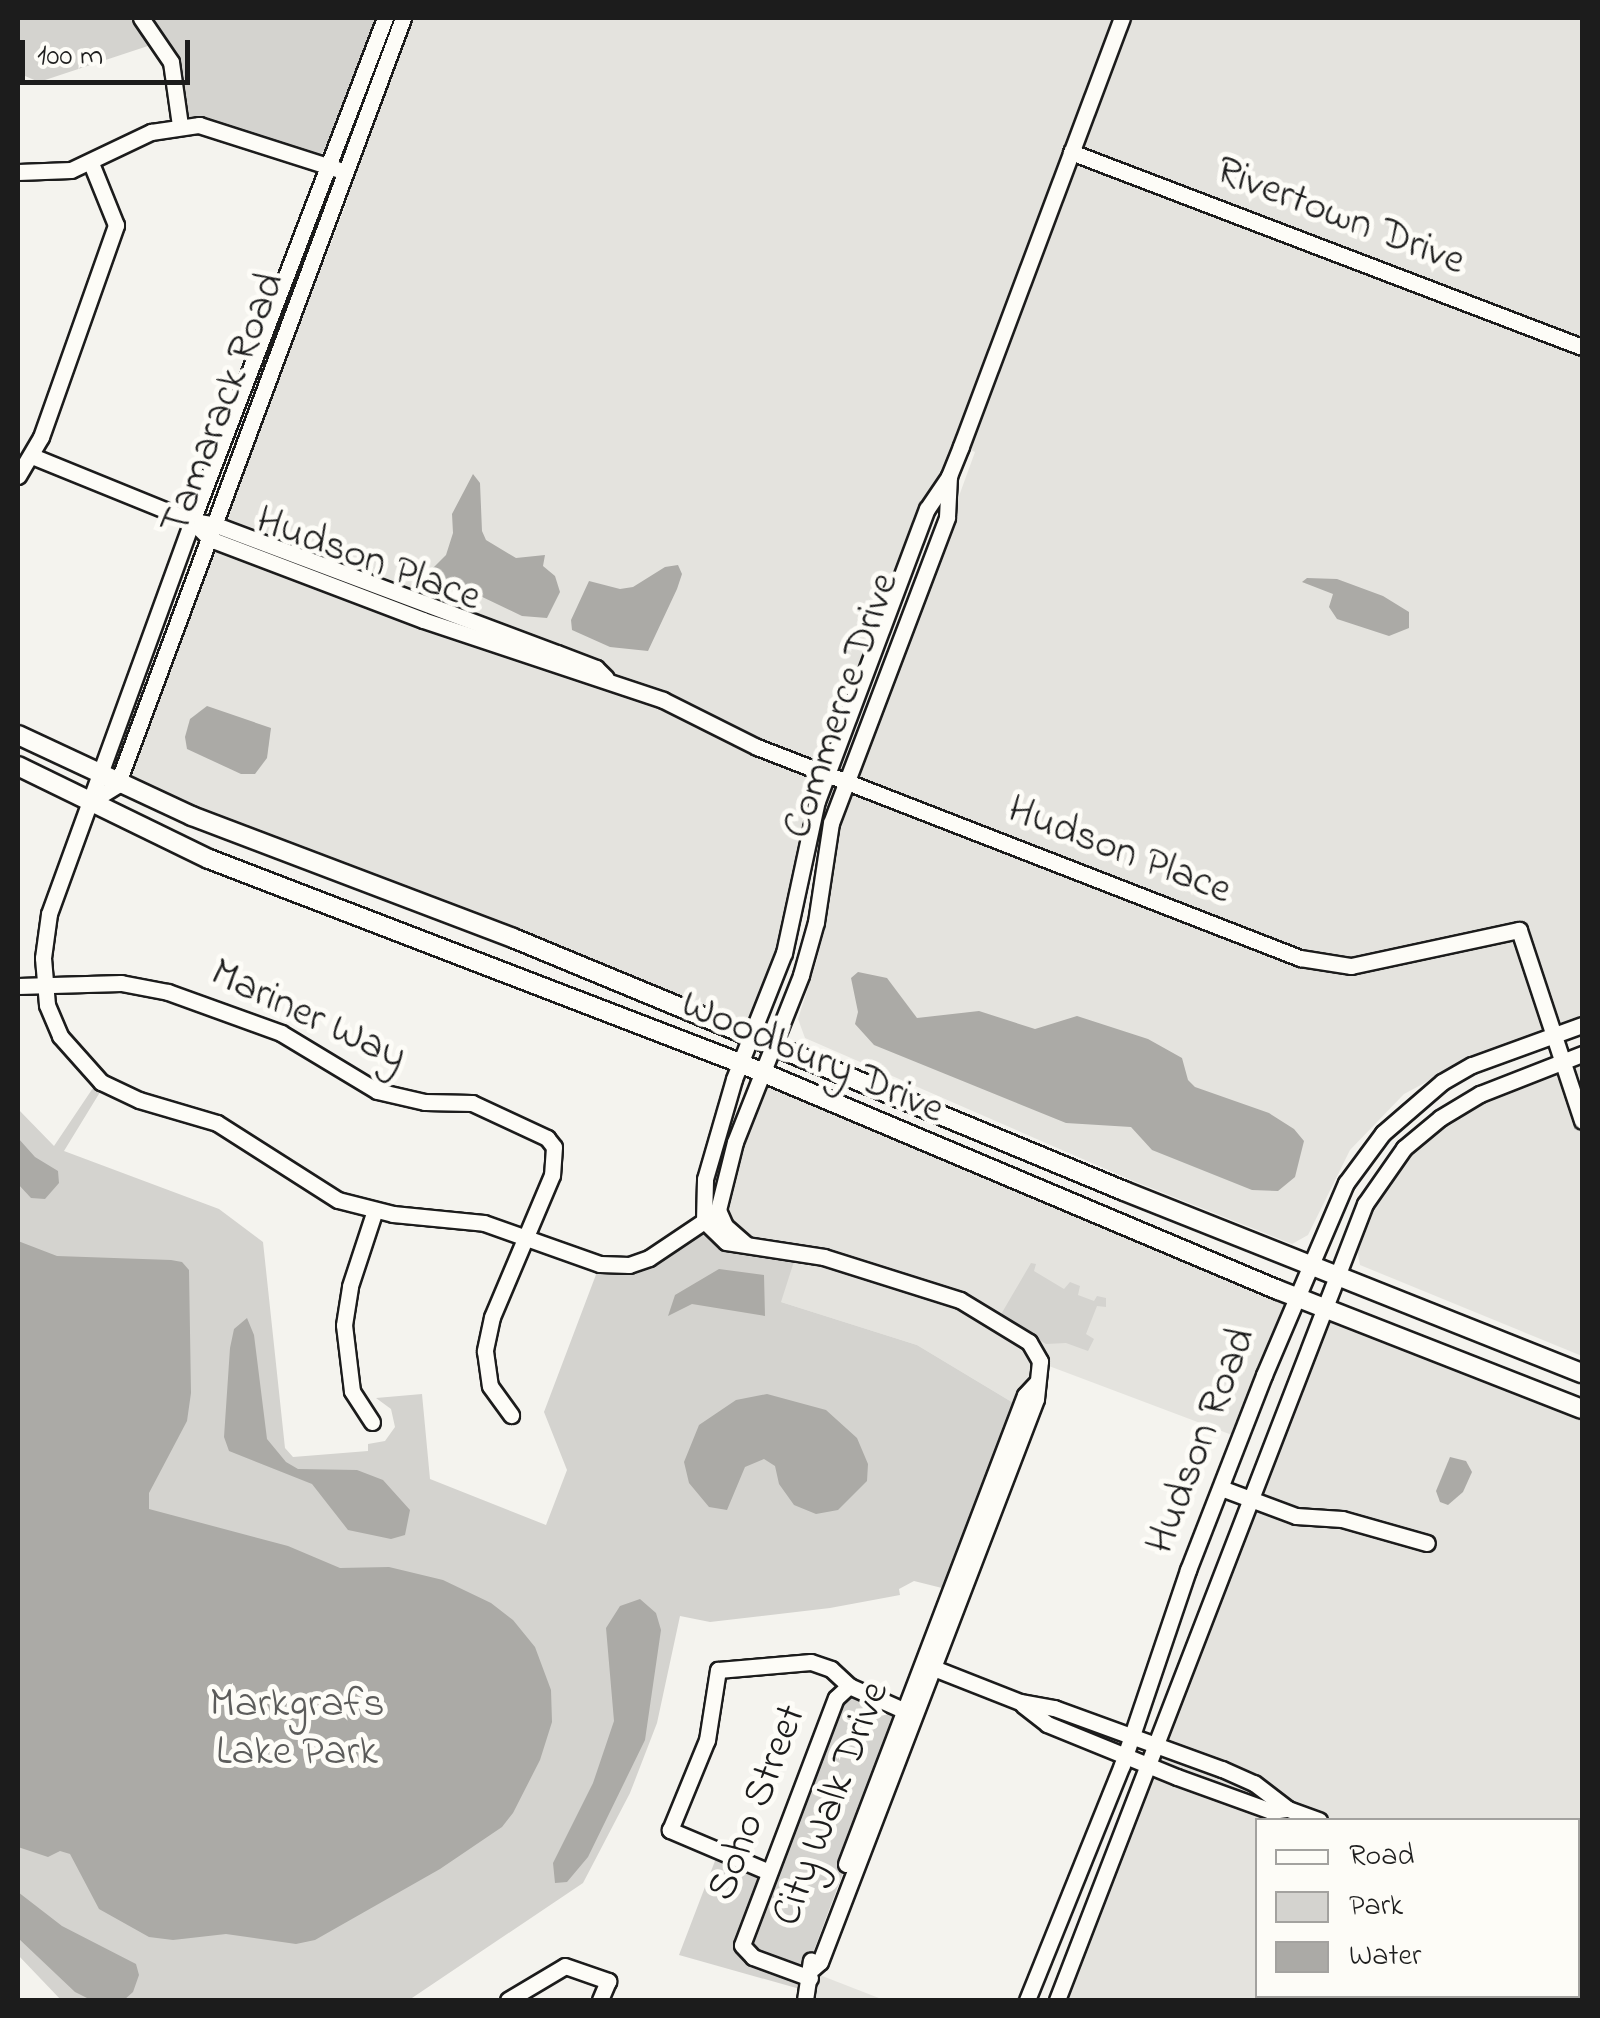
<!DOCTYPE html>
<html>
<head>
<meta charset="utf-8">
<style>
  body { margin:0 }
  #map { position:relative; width:1600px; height:2018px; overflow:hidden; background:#f4f3ee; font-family:"Indie Flower",sans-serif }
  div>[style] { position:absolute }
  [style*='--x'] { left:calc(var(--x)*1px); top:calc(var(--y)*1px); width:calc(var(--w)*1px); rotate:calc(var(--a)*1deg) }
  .built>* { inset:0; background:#e4e3de }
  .green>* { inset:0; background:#d4d3cf }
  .water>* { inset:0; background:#abaaa6 }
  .roads { filter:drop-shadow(2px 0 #1c1c1c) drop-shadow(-2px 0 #1c1c1c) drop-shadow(0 2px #1c1c1c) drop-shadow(0 -2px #1c1c1c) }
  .minor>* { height:15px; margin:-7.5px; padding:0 7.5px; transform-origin:7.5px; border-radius:7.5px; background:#fdfcf7 }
  .major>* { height:18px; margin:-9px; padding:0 9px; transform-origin:9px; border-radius:9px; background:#fdfcf7 }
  span { translate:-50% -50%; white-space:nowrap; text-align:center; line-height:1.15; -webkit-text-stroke:10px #fdfcf7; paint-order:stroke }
  .street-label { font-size:42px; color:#1c1c1c }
  .park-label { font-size:42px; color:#5c5c5b }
  .frame { position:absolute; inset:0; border:20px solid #1c1c1c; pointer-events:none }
  .legend { position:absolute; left:1255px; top:1818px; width:325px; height:180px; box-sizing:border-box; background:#fdfcf7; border:2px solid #a3a29f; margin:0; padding:12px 18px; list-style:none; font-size:30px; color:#1c1c1c }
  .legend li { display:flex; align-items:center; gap:20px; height:50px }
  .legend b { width:50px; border:2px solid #a3a29f }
  .scale { position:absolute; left:20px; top:40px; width:170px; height:45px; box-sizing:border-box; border:5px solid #1c1c1c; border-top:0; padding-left:12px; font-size:30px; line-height:35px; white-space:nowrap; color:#1c1c1c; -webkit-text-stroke:8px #fdfcf7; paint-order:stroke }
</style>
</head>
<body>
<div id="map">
  <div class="built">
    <i style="clip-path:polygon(409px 18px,1582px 18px,1582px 1018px,1475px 1056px,1404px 1094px,1350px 1150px,1308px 1235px,1292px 1244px,1131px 1180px,805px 1038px,798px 1019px,817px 960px,842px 818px,975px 452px,961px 446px,927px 509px,817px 801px,797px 901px,753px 1035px,117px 785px,153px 717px,208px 565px,222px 543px,605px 678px,227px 530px,231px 504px,346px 204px,356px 156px)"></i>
    <i style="clip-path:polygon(1582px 1063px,1582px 1356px,1360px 1265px,1357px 1249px,1368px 1219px,1413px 1150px,1480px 1102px)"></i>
    <i style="clip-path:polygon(762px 1073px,1295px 1297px,1240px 1438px,1041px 1363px,1020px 1407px,917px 1345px,781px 1302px,746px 1244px,725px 1226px,722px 1184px)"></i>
    <i style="clip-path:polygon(evenodd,1324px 1309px,1582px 1409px,1582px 2000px,1057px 2000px,1324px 1309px,1258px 1820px,1578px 1820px,1578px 1996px,1258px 1996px,1258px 1820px)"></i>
    <i style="clip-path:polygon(812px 1972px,884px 2000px,805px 2000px)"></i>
  </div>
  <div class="green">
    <i style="clip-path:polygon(18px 18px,377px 18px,328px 146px,314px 162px,180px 125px,160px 42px,39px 82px,18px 73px)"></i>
    <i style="clip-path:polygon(99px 1079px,105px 1084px,64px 1151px,219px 1209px,263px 1242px,285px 1448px,293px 1457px,368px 1451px,368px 1444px,385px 1441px,395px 1427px,391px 1409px,376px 1398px,422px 1394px,430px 1479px,546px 1525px,567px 1470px,544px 1412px,600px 1264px,629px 1265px,704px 1221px,715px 1235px,797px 1252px,781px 1302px,917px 1345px,1020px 1407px,950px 1590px,914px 1581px,899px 1589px,900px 1595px,830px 1608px,710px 1622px,680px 1616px,657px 1723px,630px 1793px,583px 1883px,409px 2000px,61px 2000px,18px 1955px,18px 1109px,54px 1146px)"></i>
    <i style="clip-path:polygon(1031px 1263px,1036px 1264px,1034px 1271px,1064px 1289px,1070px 1282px,1080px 1286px,1078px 1295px,1094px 1301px,1097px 1296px,1106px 1298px,1106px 1307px,1097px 1306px,1086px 1334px,1094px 1339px,1088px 1351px,1066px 1343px,1046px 1344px,1000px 1316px)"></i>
    <i style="clip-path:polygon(849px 1686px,904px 1711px,811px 1958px,807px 1991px,679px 1955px,718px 1853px,769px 1872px)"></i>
  </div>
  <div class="water">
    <i style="clip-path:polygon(473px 474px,480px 483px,482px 531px,486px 540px,516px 558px,545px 555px,543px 566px,555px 576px,560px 592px,547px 618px,522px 616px,451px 582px,437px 586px,428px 581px,430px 571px,446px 555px,453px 533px,452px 514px)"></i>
    <i style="clip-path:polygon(678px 565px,682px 574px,677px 589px,648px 651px,610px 647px,572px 630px,571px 620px,589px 581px,620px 589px,633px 587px,665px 567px)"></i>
    <i style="clip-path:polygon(1307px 578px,1337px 579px,1383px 596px,1409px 612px,1409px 628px,1389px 636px,1337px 619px,1329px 607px,1333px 594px,1302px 582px)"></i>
    <i style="clip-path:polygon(207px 706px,271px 728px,267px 758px,255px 774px,241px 774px,187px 749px,185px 737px,190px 719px)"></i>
    <i style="clip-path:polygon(858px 972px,887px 978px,917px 1018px,979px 1011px,1035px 1029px,1077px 1016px,1148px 1039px,1182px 1058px,1188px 1080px,1195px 1087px,1269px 1113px,1294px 1129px,1304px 1141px,1295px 1177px,1278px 1191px,1252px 1190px,1152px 1150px,1131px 1127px,1066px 1123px,874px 1045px,855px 1024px,858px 1012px,851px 978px)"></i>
    <i style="clip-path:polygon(18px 1138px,35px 1157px,58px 1171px,59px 1183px,45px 1199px,31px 1198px,18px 1184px)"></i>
    <i style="clip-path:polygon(18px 1241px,57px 1256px,171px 1260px,182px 1262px,189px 1270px,191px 1393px,187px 1421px,149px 1493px,149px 1509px,288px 1546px,340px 1568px,389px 1567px,443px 1580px,491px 1603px,513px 1620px,535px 1647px,551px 1690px,552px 1722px,540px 1760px,513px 1813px,502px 1827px,440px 1869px,315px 1940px,296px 1944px,226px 1934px,173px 1940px,149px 1937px,99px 1909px,70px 1854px,60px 1851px,48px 1857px,18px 1847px)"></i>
    <i style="clip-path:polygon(719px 1269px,764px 1275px,765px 1316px,692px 1304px,668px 1316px,675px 1295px)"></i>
    <i style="clip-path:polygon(247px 1318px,254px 1335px,267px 1439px,286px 1462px,298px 1469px,357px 1470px,383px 1480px,410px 1510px,405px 1535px,391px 1539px,348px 1530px,312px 1484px,229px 1451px,224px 1437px,230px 1348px,234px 1329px)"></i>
    <i style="clip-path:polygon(767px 1394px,826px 1410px,857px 1438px,868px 1464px,867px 1481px,838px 1510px,816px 1514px,794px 1505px,779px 1484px,775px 1466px,764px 1459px,745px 1467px,727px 1510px,709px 1507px,689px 1483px,684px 1462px,699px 1425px,736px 1400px)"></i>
    <i style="clip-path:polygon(1450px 1457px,1466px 1461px,1472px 1472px,1463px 1492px,1448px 1505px,1440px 1502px,1436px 1491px)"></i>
    <i style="clip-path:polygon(640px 1599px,656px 1613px,661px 1630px,645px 1740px,588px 1857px,567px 1882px,555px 1883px,553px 1863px,593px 1783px,614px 1721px,606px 1628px,620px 1606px)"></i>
    <i style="clip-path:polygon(18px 1892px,62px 1926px,136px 1964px,139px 1975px,133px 1992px,124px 2000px,91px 2000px,75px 1992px,18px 1938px)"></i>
  </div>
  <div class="roads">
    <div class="minor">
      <i style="--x:141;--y:18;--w:53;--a:55.7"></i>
      <i style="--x:171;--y:62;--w:64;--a:81.9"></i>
      <i style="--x:385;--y:18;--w:539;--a:110.99"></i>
      <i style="--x:192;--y:521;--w:418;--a:110"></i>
      <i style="--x:49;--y:914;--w:44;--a:97.8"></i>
      <i style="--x:43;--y:958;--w:47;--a:85.1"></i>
      <i style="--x:47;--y:1005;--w:34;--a:67"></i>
      <i style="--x:60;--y:1036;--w:62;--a:48.3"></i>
      <i style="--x:101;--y:1082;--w:42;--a:25.3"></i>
      <i style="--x:139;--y:1100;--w:81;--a:16.4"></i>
      <i style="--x:217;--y:1123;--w:143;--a:32.5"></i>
      <i style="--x:338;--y:1200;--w:57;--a:14.3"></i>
      <i style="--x:393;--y:1214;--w:91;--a:5.6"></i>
      <i style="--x:484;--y:1223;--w:123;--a:19.5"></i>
      <i style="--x:600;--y:1264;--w:29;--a:2"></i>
      <i style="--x:629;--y:1265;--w:21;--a:-19"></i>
      <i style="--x:649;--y:1258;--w:66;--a:-33.9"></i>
      <i style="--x:704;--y:1221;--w:18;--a:-38"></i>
      <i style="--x:718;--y:1210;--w:70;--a:-76"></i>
      <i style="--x:735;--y:1142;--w:180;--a:-68.4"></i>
      <i style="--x:801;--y:975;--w:55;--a:-74.2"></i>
      <i style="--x:816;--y:922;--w:100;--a:-81.4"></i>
      <i style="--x:831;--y:823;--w:327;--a:-69.2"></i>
      <i style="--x:947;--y:517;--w:41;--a:-87.2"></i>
      <i style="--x:1071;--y:152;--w:547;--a:20.89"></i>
      <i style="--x:18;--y:172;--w:53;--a:-2.2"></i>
      <i style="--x:71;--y:170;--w:89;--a:-25.4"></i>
      <i style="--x:151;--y:132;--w:49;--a:-8.3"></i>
      <i style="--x:199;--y:125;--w:145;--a:17.7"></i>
      <i style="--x:32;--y:456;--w:173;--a:22.1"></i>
      <i style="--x:192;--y:521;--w:24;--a:9"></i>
      <i style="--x:216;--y:525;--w:364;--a:20.6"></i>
      <i style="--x:557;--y:653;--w:42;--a:21"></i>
      <i style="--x:596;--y:668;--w:14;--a:45"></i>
      <i style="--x:18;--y:476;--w:45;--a:-59.5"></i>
      <i style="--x:41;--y:437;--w:225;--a:-70.5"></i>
      <i style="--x:116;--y:225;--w:67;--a:-112"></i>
      <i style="--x:192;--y:521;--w:25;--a:45"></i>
      <i style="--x:210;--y:539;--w:228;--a:20.8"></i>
      <i style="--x:423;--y:620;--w:253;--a:18.4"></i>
      <i style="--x:663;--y:700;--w:105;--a:26.6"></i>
      <i style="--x:757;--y:747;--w:583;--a:21.24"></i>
      <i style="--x:1300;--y:958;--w:52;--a:8.9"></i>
      <i style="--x:1351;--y:966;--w:172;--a:-12.1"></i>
      <i style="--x:1519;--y:930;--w:201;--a:71.7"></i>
      <i style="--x:90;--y:802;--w:32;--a:-32"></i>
      <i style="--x:117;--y:785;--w:819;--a:-69.55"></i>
      <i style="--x:18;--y:986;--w:103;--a:-1.7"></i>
      <i style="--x:121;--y:983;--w:48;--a:10.8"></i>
      <i style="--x:168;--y:992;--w:120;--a:19.9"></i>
      <i style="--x:281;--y:1033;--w:112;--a:31.1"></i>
      <i style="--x:377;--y:1091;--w:49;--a:12.9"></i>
      <i style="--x:425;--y:1102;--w:47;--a:1.2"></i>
      <i style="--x:472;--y:1103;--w:83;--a:25"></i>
      <i style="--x:547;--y:1138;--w:11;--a:52"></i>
      <i style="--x:554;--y:1147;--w:28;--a:94"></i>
      <i style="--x:552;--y:1175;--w:154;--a:112.9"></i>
      <i style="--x:492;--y:1317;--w:35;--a:102"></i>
      <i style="--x:485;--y:1351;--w:35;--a:82"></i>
      <i style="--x:490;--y:1386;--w:36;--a:54"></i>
      <i style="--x:718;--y:1210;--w:17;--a:66"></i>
      <i style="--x:725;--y:1226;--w:28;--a:41"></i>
      <i style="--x:372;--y:1422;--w:37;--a:-123"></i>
      <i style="--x:352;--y:1391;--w:66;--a:-96.9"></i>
      <i style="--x:344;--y:1325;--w:39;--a:-81"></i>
      <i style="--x:350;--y:1286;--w:80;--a:-71.8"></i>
      <i style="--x:1221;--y:1488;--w:80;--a:20.5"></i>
      <i style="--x:1296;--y:1516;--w:46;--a:3.7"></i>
      <i style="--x:1342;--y:1519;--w:88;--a:15.8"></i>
      <i style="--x:926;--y:1665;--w:101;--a:21.5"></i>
      <i style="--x:1020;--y:1702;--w:35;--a:10"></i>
      <i style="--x:1054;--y:1708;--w:179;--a:20"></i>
      <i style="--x:1222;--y:1769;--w:35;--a:24"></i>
      <i style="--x:1254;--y:1783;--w:43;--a:37.4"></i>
      <i style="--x:1288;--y:1809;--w:33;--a:20"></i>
      <i style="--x:1023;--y:1705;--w:31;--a:38"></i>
      <i style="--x:1047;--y:1724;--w:140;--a:22.2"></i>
      <i style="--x:1177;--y:1777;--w:100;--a:19.9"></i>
      <i style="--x:1271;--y:1811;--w:17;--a:-7"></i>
      <i style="--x:846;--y:1864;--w:502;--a:-69.11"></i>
      <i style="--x:1025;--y:1395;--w:16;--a:-47"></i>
      <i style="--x:769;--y:1872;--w:108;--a:-157"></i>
      <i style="--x:670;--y:1830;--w:97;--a:-67.7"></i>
      <i style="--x:707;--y:1740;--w:71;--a:-81.1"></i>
      <i style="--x:718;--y:1670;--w:93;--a:-4.9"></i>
      <i style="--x:811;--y:1662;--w:21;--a:19"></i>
      <i style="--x:831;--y:1669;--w:25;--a:43"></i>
      <i style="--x:813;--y:1968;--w:9;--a:-41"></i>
      <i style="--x:820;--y:1962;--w:603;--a:-69.01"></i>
      <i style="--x:1036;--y:1399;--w:38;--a:-84"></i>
      <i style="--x:1040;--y:1361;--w:22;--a:-120"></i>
      <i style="--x:1029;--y:1342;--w:81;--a:-148.7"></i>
      <i style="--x:960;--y:1300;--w:143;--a:-162.5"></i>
      <i style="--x:824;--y:1257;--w:99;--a:-171.3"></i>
      <i style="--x:726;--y:1242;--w:30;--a:-136"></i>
      <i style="--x:704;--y:1221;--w:42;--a:-88.6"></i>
      <i style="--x:705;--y:1179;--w:104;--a:-73.8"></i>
      <i style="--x:734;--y:1079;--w:136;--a:-68.4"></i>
      <i style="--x:784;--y:953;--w:156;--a:-77.8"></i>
      <i style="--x:817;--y:801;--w:312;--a:-69.4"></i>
      <i style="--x:927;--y:509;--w:40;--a:-56"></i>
      <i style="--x:949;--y:476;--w:32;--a:-68"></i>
      <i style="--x:961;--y:446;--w:457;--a:-69.4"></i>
      <i style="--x:810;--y:1978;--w:61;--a:-159.8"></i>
      <i style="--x:753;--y:1957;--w:16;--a:-133"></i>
      <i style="--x:742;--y:1945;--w:264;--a:-69.2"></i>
      <i style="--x:836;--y:1698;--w:18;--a:-43"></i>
      <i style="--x:849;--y:1686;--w:71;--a:24"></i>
      <i style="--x:508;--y:2000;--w:66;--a:-30.8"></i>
      <i style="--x:565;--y:1966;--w:46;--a:19.2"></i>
      <i style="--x:608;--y:1981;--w:21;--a:113"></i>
      <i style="--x:805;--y:2000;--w:40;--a:-81.5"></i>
      <i style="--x:1027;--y:2000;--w:253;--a:-68"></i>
      <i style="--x:1122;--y:1765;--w:206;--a:-71.3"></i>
      <i style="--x:1188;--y:1570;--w:209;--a:-68.7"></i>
      <i style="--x:1264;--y:1375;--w:209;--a:-66.9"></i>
      <i style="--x:1346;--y:1183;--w:62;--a:-53.5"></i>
      <i style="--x:1383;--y:1133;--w:78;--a:-40.8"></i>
      <i style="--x:1442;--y:1082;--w:34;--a:-30"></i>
      <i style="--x:1472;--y:1065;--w:117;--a:-20"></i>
      <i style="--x:1057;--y:2000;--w:854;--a:-68.85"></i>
      <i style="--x:1365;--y:1204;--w:68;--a:-55.1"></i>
      <i style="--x:1404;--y:1148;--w:47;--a:-39.8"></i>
      <i style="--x:1440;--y:1118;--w:47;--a:-31"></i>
      <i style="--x:1480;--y:1094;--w:110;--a:-21.4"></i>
      <i style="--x:1506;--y:2000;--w:4;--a:-63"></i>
    </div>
    <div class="major">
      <i style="--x:18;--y:735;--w:192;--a:25"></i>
      <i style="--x:192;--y:816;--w:343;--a:20.8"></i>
      <i style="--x:513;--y:938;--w:661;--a:22.49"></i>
      <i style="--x:1124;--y:1191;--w:493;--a:21.7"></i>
      <i style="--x:18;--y:766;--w:212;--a:26"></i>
      <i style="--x:209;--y:859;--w:569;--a:21.02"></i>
      <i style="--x:740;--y:1063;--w:584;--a:22.88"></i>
      <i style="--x:1278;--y:1290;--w:326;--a:21.4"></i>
    </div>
  </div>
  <div class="street-label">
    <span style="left:1340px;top:217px;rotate:21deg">Rivertown Drive</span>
    <span style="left:224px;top:404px;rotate:-69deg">Tamarack Road</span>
    <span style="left:368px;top:560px;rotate:20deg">Hudson Place</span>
    <span style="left:842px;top:706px;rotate:-71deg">Commerce Drive</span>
    <span style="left:1119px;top:851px;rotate:21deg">Hudson Place</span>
    <span style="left:308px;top:1016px;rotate:25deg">Mariner Way</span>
    <span style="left:812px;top:1058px;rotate:23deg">Woodbury Drive</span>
    <span style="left:1202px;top:1441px;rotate:-69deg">Hudson Road</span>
    <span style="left:758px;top:1803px;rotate:-69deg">Soho Street</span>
    <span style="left:832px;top:1804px;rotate:-69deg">City Walk Drive</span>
  </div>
  <div class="park-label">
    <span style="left:297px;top:1729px">Markgrafs<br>Lake Park</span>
  </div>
  <div class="frame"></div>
  <ul class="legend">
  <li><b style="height:12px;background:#fdfcf7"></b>Road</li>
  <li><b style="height:28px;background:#d4d3cf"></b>Park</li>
  <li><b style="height:28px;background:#abaaa6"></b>Water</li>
  </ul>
  <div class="scale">100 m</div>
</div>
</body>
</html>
